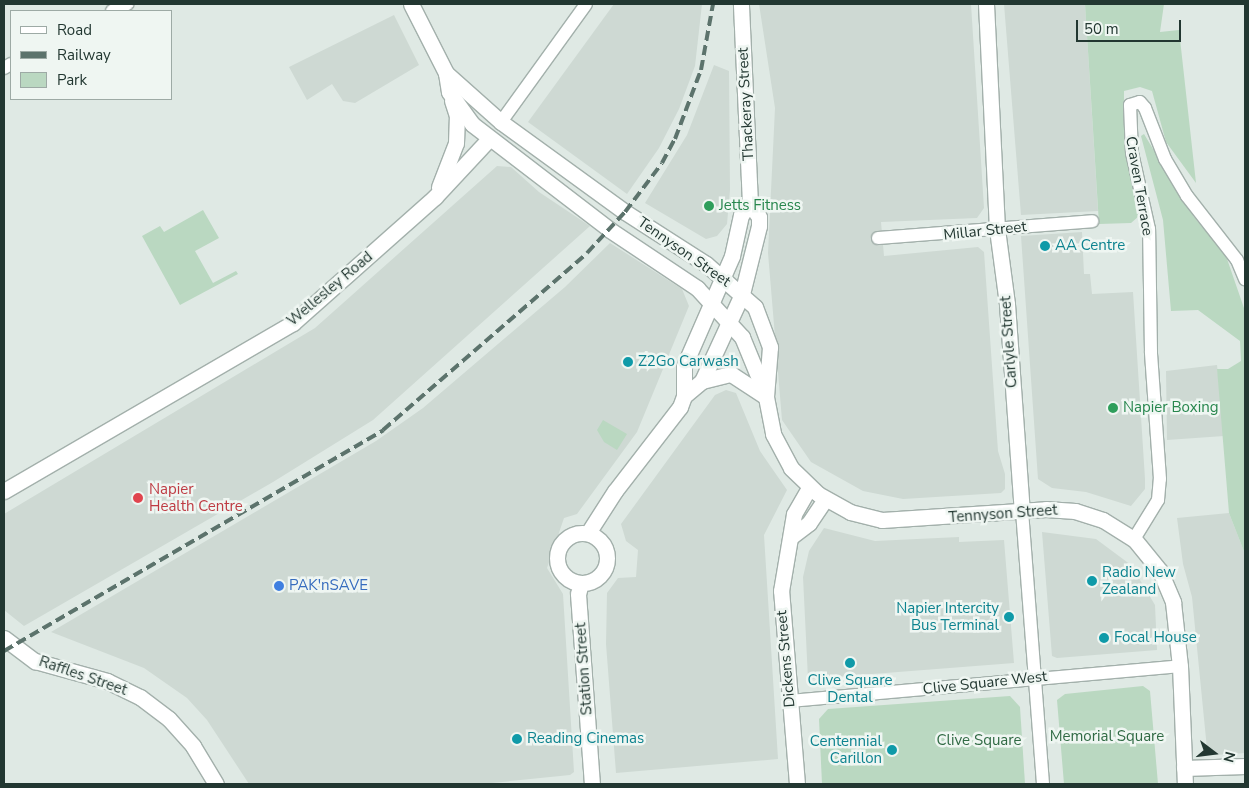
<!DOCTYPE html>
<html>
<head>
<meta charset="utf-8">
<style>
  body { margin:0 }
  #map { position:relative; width:1249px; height:788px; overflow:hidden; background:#dfe9e4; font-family:"Nunito Sans",sans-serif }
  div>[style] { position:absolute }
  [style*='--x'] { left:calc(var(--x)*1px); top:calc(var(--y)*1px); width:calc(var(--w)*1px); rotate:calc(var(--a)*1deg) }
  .built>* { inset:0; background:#ced9d3 }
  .green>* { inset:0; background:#bad8c1 }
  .roads { filter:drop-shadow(1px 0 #a3b0ab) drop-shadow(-1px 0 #a3b0ab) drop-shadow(0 1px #a3b0ab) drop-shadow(0 -1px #a3b0ab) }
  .minor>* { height:12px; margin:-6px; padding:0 6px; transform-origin:6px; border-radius:6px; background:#fff }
  .tertiary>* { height:15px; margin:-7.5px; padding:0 7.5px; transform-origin:7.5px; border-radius:7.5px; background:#fff }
  .secondary>* { height:15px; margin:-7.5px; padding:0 7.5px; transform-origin:7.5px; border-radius:7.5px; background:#fff }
  .secondary>.ring { margin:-7.5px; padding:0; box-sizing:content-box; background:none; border:15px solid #fff; border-radius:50% }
  .rail>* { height:4px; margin-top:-2px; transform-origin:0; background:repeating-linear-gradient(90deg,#5c736c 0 10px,transparent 0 15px) }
  .dots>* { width:14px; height:14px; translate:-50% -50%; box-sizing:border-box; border:2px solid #eff6f2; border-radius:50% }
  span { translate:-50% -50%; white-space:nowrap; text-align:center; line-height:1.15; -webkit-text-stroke:5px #eff6f2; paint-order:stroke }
  .street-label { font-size:15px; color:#223731 }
  .leisure-label { font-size:15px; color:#27864d }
  .left { translate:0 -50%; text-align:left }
  .culture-label { font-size:15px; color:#0d838f }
  .right { translate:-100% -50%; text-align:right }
  .health-label { font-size:15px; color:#be3a42 }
  .shop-label { font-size:15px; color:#366cbe }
  .park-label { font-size:15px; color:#306a44 }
  .frame { position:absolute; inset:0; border:5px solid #223731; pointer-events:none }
  .legend { position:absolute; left:10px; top:10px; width:162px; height:90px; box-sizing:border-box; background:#eff6f2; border:1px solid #9daaa5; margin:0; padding:6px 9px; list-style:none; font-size:15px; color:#223731 }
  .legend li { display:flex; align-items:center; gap:10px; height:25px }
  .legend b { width:25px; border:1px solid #9daaa5 }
  .north { position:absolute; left:1189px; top:728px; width:50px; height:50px; -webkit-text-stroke:4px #eff6f2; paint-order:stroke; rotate:105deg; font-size:14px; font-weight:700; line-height:20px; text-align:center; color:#223731 }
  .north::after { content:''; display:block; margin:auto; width:18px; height:22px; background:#223731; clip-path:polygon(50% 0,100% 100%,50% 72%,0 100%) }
  .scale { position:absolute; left:1076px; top:20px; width:105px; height:22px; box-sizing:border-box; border:2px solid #223731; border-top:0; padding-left:6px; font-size:15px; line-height:18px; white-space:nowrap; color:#223731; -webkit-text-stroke:4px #eff6f2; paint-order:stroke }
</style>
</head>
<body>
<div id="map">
  <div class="built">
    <i style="clip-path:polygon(614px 4px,702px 4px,695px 66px,679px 109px,659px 148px,627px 194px,528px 122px)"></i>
    <i style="clip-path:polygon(759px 4px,971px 4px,984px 208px,977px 218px,881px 222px,884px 256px,978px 247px,984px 252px,998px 451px,1005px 474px,1005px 489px,1001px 493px,903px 499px,863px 491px,811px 462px,782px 420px,768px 253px,775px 108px)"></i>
    <i style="clip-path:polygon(1004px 4px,1085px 4px,1098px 211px,1021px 215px)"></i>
    <i style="clip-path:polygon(394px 15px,419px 65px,355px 103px,343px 101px,332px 84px,307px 100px,289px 67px)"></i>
    <i style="clip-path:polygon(714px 65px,729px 71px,730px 190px,727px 224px,717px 236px,706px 239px,645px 203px,687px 135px)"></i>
    <i style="clip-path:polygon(497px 166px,511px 167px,539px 192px,590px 226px,373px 420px,273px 482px,24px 626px,4px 610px,4px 514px,315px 328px)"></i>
    <i style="clip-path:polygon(1082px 232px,1084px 274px,1090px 274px,1092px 294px,1133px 292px,1145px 479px,1145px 489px,1131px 506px,1086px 492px,1052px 488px,1038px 479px,1021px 236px)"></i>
    <i style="clip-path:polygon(610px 243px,682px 289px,689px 306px,637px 432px,577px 514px,564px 518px,547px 568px,563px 594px,574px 772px,570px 775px,482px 784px,249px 784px,207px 720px,187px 698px,144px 668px,51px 632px,376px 441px,423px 408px,565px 287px)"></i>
    <i style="clip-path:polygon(1217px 365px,1224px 436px,1167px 440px,1166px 371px)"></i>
    <i style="clip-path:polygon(726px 390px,736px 393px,760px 451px,787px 490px,764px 535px,778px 759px,616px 773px,606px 644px,607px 593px,618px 578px,636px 577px,638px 550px,626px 541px,621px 524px,715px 395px)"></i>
    <i style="clip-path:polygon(1229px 513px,1245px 554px,1245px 753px,1215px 755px,1207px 749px,1192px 597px,1183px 564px,1177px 518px)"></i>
    <i style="clip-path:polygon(824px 528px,875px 541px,959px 537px,959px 542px,1004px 540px,1014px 663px,808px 679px,803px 577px,809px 551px)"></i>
    <i style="clip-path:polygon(1042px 532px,1096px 539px,1131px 565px,1155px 605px,1157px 650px,1057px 658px,1052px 656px)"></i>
  </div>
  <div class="green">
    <i style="clip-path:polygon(1085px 4px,1164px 4px,1160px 32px,1179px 30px,1196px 183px,1166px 142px,1152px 91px,1140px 87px,1124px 91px,1124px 144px,1139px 216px,1131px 223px,1099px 224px)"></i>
    <i style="clip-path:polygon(1144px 134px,1194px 217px,1226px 256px,1245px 311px,1245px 554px,1229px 513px,1217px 369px,1228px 369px,1241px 361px,1240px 341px,1198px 310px,1171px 311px,1163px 220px,1141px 136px)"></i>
    <i style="clip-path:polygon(203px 210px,219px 238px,195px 251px,213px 283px,236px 271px,238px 274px,180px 305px,142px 236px,160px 226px,164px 232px)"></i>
    <i style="clip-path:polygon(603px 420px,627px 434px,617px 450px,604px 442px,597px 430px)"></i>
    <i style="clip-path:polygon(1143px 686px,1150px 691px,1158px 784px,1064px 784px,1057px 700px,1065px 694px)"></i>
    <i style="clip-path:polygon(1010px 696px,1020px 707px,1025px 784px,822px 784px,819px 719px,828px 709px)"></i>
  </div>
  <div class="roads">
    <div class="minor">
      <i style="--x:112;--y:11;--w:17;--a:-25"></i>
      <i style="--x:4;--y:68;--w:8;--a:-30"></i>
      <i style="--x:501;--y:122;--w:145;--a:-54.2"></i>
      <i style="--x:878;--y:238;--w:215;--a:-4.5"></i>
      <i style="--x:1022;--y:511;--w:274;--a:85.6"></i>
      <i style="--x:1134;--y:539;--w:46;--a:-58.4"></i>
      <i style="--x:1158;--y:500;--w:21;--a:-85"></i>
      <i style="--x:1160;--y:479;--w:127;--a:-94.1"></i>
      <i style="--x:1151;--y:352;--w:123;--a:-90.9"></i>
      <i style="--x:1149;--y:229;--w:78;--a:-102.6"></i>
      <i style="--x:1132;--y:153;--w:48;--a:-92.4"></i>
      <i style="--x:1130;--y:105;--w:10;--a:-17"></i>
      <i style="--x:1140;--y:102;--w:8;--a:50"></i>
      <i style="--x:1145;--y:108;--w:55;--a:68.6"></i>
      <i style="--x:1165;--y:159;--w:43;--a:59.3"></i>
      <i style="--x:1187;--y:196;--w:81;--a:52"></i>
      <i style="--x:1237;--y:260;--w:21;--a:67"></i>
      <i style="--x:790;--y:701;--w:392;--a:-5.1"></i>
    </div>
    <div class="tertiary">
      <i style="--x:792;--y:536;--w:21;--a:-37"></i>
      <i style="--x:809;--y:523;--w:29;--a:-56"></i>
      <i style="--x:1184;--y:768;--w:61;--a:-1.9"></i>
      <i style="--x:797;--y:784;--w:194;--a:-94.7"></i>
      <i style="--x:781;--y:591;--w:78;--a:-80.4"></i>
      <i style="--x:794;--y:514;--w:30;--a:-60"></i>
    </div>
    <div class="secondary">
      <i style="--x:411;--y:4;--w:77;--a:63.1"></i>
      <i style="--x:446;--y:73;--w:19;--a:81"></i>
      <i style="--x:449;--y:92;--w:39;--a:54"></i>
      <i style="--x:472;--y:124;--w:174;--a:37.5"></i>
      <i style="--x:610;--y:230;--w:105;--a:33.7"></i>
      <i style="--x:697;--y:288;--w:67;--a:47.4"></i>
      <i style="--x:742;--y:337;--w:61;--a:67.7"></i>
      <i style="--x:986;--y:4;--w:225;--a:87.2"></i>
      <i style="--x:997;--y:229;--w:76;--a:82.4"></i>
      <i style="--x:1007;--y:304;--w:208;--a:85.9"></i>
      <i style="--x:446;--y:73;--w:74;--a:41.7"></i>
      <i style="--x:501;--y:122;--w:153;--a:36"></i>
      <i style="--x:625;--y:212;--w:96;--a:32.7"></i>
      <i style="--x:706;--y:264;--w:65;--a:41.3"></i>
      <i style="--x:755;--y:307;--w:43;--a:69.4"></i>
      <i style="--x:770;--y:347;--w:50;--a:94.6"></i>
      <i style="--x:766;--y:397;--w:38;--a:79"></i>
      <i style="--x:773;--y:434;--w:38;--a:62"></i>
      <i style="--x:791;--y:468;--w:37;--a:44"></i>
      <i style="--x:818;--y:494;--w:37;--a:29"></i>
      <i style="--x:850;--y:512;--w:33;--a:14"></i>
      <i style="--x:882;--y:520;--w:164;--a:-3.8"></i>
      <i style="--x:1046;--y:509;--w:29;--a:4"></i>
      <i style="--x:1075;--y:511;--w:29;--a:18"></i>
      <i style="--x:1103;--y:520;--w:36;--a:32"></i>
      <i style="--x:1134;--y:539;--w:41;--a:50.9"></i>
      <i style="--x:1160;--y:571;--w:34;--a:67"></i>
      <i style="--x:1173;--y:602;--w:64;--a:83.8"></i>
      <i style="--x:1180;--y:666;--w:118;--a:87.6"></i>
      <i style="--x:439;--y:187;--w:47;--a:-68.9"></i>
      <i style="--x:456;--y:143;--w:27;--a:-88"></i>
      <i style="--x:457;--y:116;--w:16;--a:-108"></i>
      <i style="--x:702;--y:381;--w:30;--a:-14"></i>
      <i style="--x:731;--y:374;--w:42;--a:33.3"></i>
      <i style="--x:684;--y:396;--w:23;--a:-40"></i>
      <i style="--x:702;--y:381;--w:96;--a:-65.3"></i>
      <i style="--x:742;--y:294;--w:70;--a:-76"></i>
      <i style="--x:759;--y:226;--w:9;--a:-90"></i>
      <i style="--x:759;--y:217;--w:16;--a:-125"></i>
      <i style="--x:4;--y:491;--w:334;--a:-30.2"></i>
      <i style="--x:293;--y:323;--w:190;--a:-41.6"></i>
      <i style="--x:435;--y:197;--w:79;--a:-47"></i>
      <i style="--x:588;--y:533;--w:50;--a:-57.3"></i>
      <i style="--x:615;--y:491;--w:106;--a:-52.3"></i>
      <i style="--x:680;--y:407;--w:12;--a:-70"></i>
      <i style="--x:684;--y:396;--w:30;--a:-90"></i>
      <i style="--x:684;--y:366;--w:120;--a:-66.4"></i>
      <i style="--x:732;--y:256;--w:42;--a:-77.6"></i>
      <i style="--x:741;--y:215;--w:14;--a:-51"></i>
      <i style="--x:750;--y:204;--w:200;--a:-92.6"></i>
      <i class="ring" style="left:557px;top:533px;width:35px;height:35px"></i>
      <i style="--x:581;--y:583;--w:11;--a:105"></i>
      <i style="--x:578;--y:594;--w:191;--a:85.8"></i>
      <i style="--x:4;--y:638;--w:39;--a:37"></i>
      <i style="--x:35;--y:661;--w:75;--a:15.5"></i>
      <i style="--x:107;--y:681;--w:37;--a:26"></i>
      <i style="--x:140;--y:697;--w:36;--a:37"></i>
      <i style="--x:169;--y:719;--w:36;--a:48"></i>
      <i style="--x:193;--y:746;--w:44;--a:58.8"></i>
    </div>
  </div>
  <div class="rail">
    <i style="--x:4;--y:651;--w:439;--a:-30.2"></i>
    <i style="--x:383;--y:430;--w:270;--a:-40.9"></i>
    <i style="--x:587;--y:253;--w:56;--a:-47.2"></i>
    <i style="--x:625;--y:212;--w:61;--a:-52.9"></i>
    <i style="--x:662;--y:163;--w:27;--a:-62"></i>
    <i style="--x:675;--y:139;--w:74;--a:-69.4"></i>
    <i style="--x:701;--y:70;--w:67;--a:-79.7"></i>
  </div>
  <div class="dots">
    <i style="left:709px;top:206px;background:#2e9e5b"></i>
    <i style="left:1045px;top:246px;background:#0f9aa8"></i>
    <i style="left:628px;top:362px;background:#0f9aa8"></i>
    <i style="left:1113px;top:408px;background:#2e9e5b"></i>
    <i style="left:138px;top:498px;background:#e0444e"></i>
    <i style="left:1092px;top:581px;background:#0f9aa8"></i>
    <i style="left:279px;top:586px;background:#3f7fe0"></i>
    <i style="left:1009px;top:617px;background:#0f9aa8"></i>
    <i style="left:1104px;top:638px;background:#0f9aa8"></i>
    <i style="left:850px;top:663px;background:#0f9aa8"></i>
    <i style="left:517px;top:739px;background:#0f9aa8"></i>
    <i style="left:892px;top:750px;background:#0f9aa8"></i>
  </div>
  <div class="street-label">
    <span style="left:746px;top:104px;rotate:-93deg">Thackeray Street</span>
    <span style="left:1139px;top:186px;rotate:80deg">Craven Terrace</span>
    <span style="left:985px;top:231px;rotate:-6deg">Millar Street</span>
    <span style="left:684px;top:252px;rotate:35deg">Tennyson Street</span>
    <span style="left:330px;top:289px;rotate:-40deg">Wellesley Road</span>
    <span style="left:1009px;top:342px;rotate:-94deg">Carlyle Street</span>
    <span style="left:1003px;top:514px;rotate:-4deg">Tennyson Street</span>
    <span style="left:786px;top:659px;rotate:-95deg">Dickens Street</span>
    <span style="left:584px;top:669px;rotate:-94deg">Station Street</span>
    <span style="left:83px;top:676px;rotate:19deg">Raffles Street</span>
    <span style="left:985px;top:683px;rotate:-6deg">Clive Square West</span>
  </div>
  <div class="leisure-label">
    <span class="left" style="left:719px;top:206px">Jetts Fitness</span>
    <span class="left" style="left:1123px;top:408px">Napier Boxing</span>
  </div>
  <div class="culture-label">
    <span class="left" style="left:1055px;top:246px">AA Centre</span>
    <span class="left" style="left:638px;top:362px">Z2Go Carwash</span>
    <span class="left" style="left:1102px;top:581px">Radio New<br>Zealand</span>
    <span class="right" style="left:999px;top:617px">Napier Intercity<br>Bus Terminal</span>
    <span class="left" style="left:1114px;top:638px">Focal House</span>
    <span style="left:850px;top:689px">Clive Square<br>Dental</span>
    <span class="left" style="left:527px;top:739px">Reading Cinemas</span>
    <span class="right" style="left:882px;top:750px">Centennial<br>Carillon</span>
  </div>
  <div class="health-label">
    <span class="left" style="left:149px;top:498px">Napier<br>Health Centre</span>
  </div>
  <div class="shop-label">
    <span class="left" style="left:289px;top:586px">PAK'nSAVE</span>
  </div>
  <div class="park-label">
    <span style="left:1107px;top:737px">Memorial Square</span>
    <span style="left:979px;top:741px">Clive Square</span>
  </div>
  <div class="frame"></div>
  <ul class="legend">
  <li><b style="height:6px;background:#fff"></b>Road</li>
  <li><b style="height:6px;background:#5c736c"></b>Railway</li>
  <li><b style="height:14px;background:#bad8c1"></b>Park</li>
  </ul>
  <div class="north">N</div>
  <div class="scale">50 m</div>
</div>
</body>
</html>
